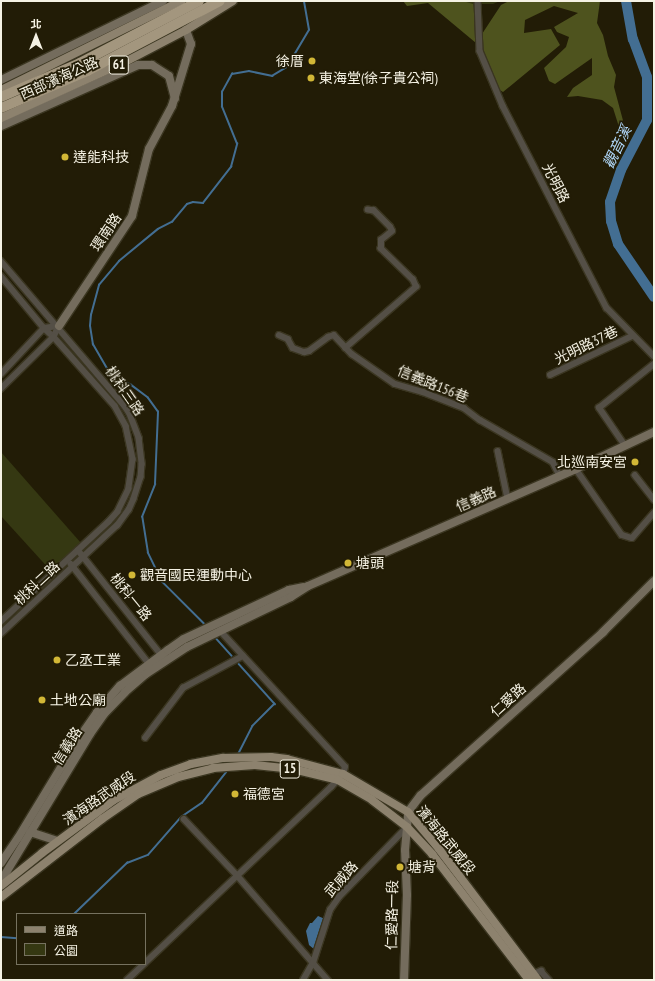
<!DOCTYPE html>
<html>
<head>
<meta charset="utf-8">
<style>
  body { margin:0 }
  #map { position:relative; width:655px; height:981px; overflow:hidden; background:#221c06; font-family:"PT Sans Narrow","Noto Sans TC",sans-serif }
  div>[style] { position:absolute }
  [style*='--x'] { left:calc(var(--x)*1px); top:calc(var(--y)*1px); width:calc(var(--w)*1px); rotate:calc(var(--a)*1deg) }
  .green>* { inset:0; background:#353812 }
  .forest>* { inset:0; background:#4e531e }
  .water>* { inset:0; background:#436e92 }
  .stream>* { height:1.5px; margin:-0.75px; padding:0 0.75px; transform-origin:0.75px; border-radius:0.75px; background:#436e92 }
  .river>* { height:10px; margin:-5px; padding:0 5px; transform-origin:5px; border-radius:5px; background:#436e92 }
  .roads { filter:drop-shadow(1px 0 #3b3621) drop-shadow(-1px 0 #3b3621) drop-shadow(0 1px #3b3621) drop-shadow(0 -1px #3b3621) }
  .street>* { height:5.5px; margin:-2.75px; padding:0 2.75px; transform-origin:2.75px; border-radius:2.75px; background:#544f46 }
  .secondary>* { height:8px; margin:-4px; padding:0 4px; transform-origin:4px; border-radius:4px; background:#746c5d }
  .primary>* { height:8px; margin:-4px; padding:0 4px; transform-origin:4px; border-radius:4px; background:#8d826e }
  .highway>* { height:10px; margin:-5px; padding:0 5px; transform-origin:5px; border-radius:5px; background:#a3967e }
  .dots>* { width:11px; height:11px; translate:-50% -50%; box-sizing:border-box; border:2px solid #221c06; border-radius:50% }
  span { translate:-50% -50%; white-space:nowrap; text-align:center; line-height:1.15; -webkit-text-stroke:3.5px #221c06; paint-order:stroke }
  .shield-label span { padding:1px 3px; background:#221c06; border:1px solid; border-radius:3px; -webkit-text-stroke-width:0 }
  .shield-label { font-size:13px; color:#f5f2e4; font-weight:700 }
  .poi-label { font-size:14px; color:#f5f2e4 }
  .right { translate:-100% -50%; text-align:right }
  .left { translate:0 -50%; text-align:left }
  .street-label { font-size:14px; color:#f5f2e4 }
  .water-label { font-size:15px; color:#b1d8fa; font-style:italic }
  .frame { position:absolute; inset:0; border:2px solid #f5f2e4; pointer-events:none }
  .legend { position:absolute; left:16px; top:913px; width:130px; height:52px; box-sizing:border-box; background:#221c06; border:1px solid #76725f; margin:0; padding:5px 7px; list-style:none; font-size:12px; color:#f5f2e4 }
  .legend li { display:flex; align-items:center; gap:8px; height:20px }
  .legend b { width:20px; border:1px solid #76725f }
  .north { position:absolute; left:16px; top:16px; width:40px; height:40px; -webkit-text-stroke:3px #221c06; paint-order:stroke; rotate:0deg; font-size:11px; font-weight:700; line-height:16px; text-align:center; color:#f5f2e4 }
  .north::after { content:''; display:block; margin:auto; width:14px; height:18px; background:#f5f2e4; clip-path:polygon(50% 0,100% 100%,50% 72%,0 100%) }
</style>
</head>
<body>
<div id="map">
  <div class="green">
    <i style="clip-path:polygon(460px 1px,500px 1px,493px 4px,460px 4px)"></i>
    <i style="clip-path:polygon(1px 452px,81px 543px,51px 571px,1px 516px)"></i>
  </div>
  <div class="forest">
    <i style="clip-path:polygon(403px 1px,463px 1px,476px 5px,476px 43px,428px 3px,407px 6px)"></i>
    <i style="clip-path:polygon(509px 1px,600px 1px,597px 23px,603px 35px,608px 56px,616px 75px,614px 87px,628px 139px,625px 146px,613px 108px,602px 100px,578px 96px,567px 97px,573px 88px,592px 75px,592px 58px,555px 84px,549px 81px,544px 68px,566px 47px,569px 37px,557px 32px,554px 27px,578px 13px,554px 6px,525px 20px,524px 33px,551px 29px,560px 45px,503px 92px,498px 89px,483px 51px,482px 34px,501px 5px)"></i>
  </div>
  <div class="water">
    <i style="clip-path:polygon(318px 916px,325px 919px,315px 950px,309px 945px,306px 931px,310px 923px,312px 923px)"></i>
  </div>
  <div class="stream">
    <i style="--x:206;--y:626;--w:62;--a:-135"></i>
    <i style="--x:162;--y:582;--w:32;--a:-116"></i>
    <i style="--x:148;--y:553;--w:36;--a:-99"></i>
    <i style="--x:142;--y:517;--w:35;--a:-68"></i>
    <i style="--x:155;--y:484;--w:72;--a:-87.6"></i>
    <i style="--x:158;--y:412;--w:17;--a:-126"></i>
    <i style="--x:148;--y:398;--w:21;--a:-143"></i>
    <i style="--x:131;--y:385;--w:24;--a:-152"></i>
    <i style="--x:110;--y:374;--w:34;--a:-120"></i>
    <i style="--x:93;--y:345;--w:19;--a:-99"></i>
    <i style="--x:90;--y:326;--w:11;--a:-85"></i>
    <i style="--x:91;--y:315;--w:31;--a:-75"></i>
    <i style="--x:99;--y:285;--w:31;--a:-50"></i>
    <i style="--x:119;--y:261;--w:50;--a:-39.4"></i>
    <i style="--x:158;--y:229;--w:16;--a:-27"></i>
    <i style="--x:172;--y:222;--w:23;--a:-50"></i>
    <i style="--x:187;--y:204;--w:6;--a:-18"></i>
    <i style="--x:193;--y:202;--w:10;--a:6"></i>
    <i style="--x:203;--y:203;--w:46;--a:-52.1"></i>
    <i style="--x:231;--y:167;--w:24;--a:-75"></i>
    <i style="--x:237;--y:144;--w:40;--a:-112"></i>
    <i style="--x:222;--y:107;--w:15;--a:-90"></i>
    <i style="--x:222;--y:92;--w:21;--a:-61"></i>
    <i style="--x:232;--y:74;--w:17;--a:-10"></i>
    <i style="--x:249;--y:71;--w:24;--a:12"></i>
    <i style="--x:272;--y:76;--w:17;--a:-31"></i>
    <i style="--x:287;--y:67;--w:43;--a:-59.3"></i>
    <i style="--x:309;--y:30;--w:29;--a:-100"></i>
    <i style="--x:215;--y:637;--w:25;--a:48"></i>
    <i style="--x:239;--y:664;--w:54;--a:48"></i>
    <i style="--x:275;--y:704;--w:31;--a:135"></i>
    <i style="--x:253;--y:726;--w:31;--a:117"></i>
    <i style="--x:74;--y:914;--w:74;--a:-43.9"></i>
    <i style="--x:127;--y:863;--w:22;--a:-21"></i>
    <i style="--x:148;--y:855;--w:50;--a:-49"></i>
    <i style="--x:181;--y:817;--w:25;--a:-34"></i>
    <i style="--x:202;--y:803;--w:39;--a:-52"></i>
    <i style="--x:1;--y:937;--w:16;--a:4"></i>
  </div>
  <div class="river">
    <i style="--x:626;--y:1;--w:39;--a:80"></i>
    <i style="--x:633;--y:39;--w:40;--a:69.8"></i>
    <i style="--x:647;--y:77;--w:43;--a:90"></i>
    <i style="--x:647;--y:120;--w:56;--a:117.5"></i>
    <i style="--x:621;--y:170;--w:34;--a:109"></i>
    <i style="--x:610;--y:202;--w:19;--a:87"></i>
    <i style="--x:611;--y:221;--w:24;--a:73"></i>
    <i style="--x:618;--y:244;--w:64;--a:55.8"></i>
  </div>
  <div class="roads">
    <div class="street">
      <i style="--x:478;--y:1;--w:50;--a:87.7"></i>
      <i style="--x:480;--y:51;--w:60;--a:67.3"></i>
      <i style="--x:503;--y:106;--w:227;--a:62.8"></i>
      <i style="--x:607;--y:308;--w:67;--a:45.6"></i>
      <i style="--x:1;--y:261;--w:189;--a:49.5"></i>
      <i style="--x:124;--y:405;--w:11;--a:56"></i>
      <i style="--x:130;--y:414;--w:26;--a:69"></i>
      <i style="--x:139;--y:438;--w:26;--a:83"></i>
      <i style="--x:142;--y:464;--w:13;--a:94"></i>
      <i style="--x:141;--y:477;--w:23;--a:108"></i>
      <i style="--x:134;--y:499;--w:12;--a:114"></i>
      <i style="--x:129;--y:510;--w:19;--a:126"></i>
      <i style="--x:118;--y:525;--w:160;--a:137"></i>
      <i style="--x:1;--y:276;--w:67;--a:50.4"></i>
      <i style="--x:44;--y:328;--w:13;--a:42"></i>
      <i style="--x:54;--y:337;--w:92;--a:48.5"></i>
      <i style="--x:115;--y:406;--w:23;--a:61"></i>
      <i style="--x:126;--y:426;--w:34;--a:78"></i>
      <i style="--x:133;--y:459;--w:30;--a:98"></i>
      <i style="--x:129;--y:489;--w:25;--a:116"></i>
      <i style="--x:118;--y:512;--w:13;--a:132"></i>
      <i style="--x:109;--y:522;--w:147;--a:137.2"></i>
      <i style="--x:279;--y:335;--w:10;--a:24"></i>
      <i style="--x:288;--y:339;--w:10;--a:61"></i>
      <i style="--x:293;--y:348;--w:12;--a:20"></i>
      <i style="--x:304;--y:352;--w:5;--a:-11"></i>
      <i style="--x:309;--y:351;--w:24;--a:-36"></i>
      <i style="--x:328;--y:337;--w:6;--a:-18"></i>
      <i style="--x:334;--y:335;--w:26;--a:47"></i>
      <i style="--x:352;--y:354;--w:52;--a:34.9"></i>
      <i style="--x:395;--y:384;--w:29;--a:16"></i>
      <i style="--x:423;--y:392;--w:44;--a:21.3"></i>
      <i style="--x:464;--y:408;--w:20;--a:37"></i>
      <i style="--x:480;--y:420;--w:84;--a:29.9"></i>
      <i style="--x:553;--y:462;--w:16;--a:63"></i>
      <i style="--x:345;--y:348;--w:94;--a:-40.7"></i>
      <i style="--x:416;--y:287;--w:8;--a:-113"></i>
      <i style="--x:413;--y:280;--w:45;--a:-135.9"></i>
      <i style="--x:381;--y:249;--w:9;--a:-90"></i>
      <i style="--x:381;--y:240;--w:14;--a:-39"></i>
      <i style="--x:392;--y:231;--w:4;--a:-117"></i>
      <i style="--x:390;--y:227;--w:23;--a:-135"></i>
      <i style="--x:374;--y:211;--w:6;--a:-171"></i>
      <i style="--x:1;--y:374;--w:63;--a:-46.9"></i>
      <i style="--x:44;--y:328;--w:15;--a:-8"></i>
      <i style="--x:59;--y:326;--w:12;--a:114"></i>
      <i style="--x:54;--y:337;--w:74;--a:135.5"></i>
      <i style="--x:550;--y:375;--w:91;--a:-25.4"></i>
      <i style="--x:625;--y:446;--w:46;--a:-124.4"></i>
      <i style="--x:599;--y:408;--w:70;--a:-38.7"></i>
      <i style="--x:498;--y:451;--w:49;--a:78.2"></i>
      <i style="--x:576;--y:469;--w:80;--a:55.1"></i>
      <i style="--x:622;--y:535;--w:10;--a:17"></i>
      <i style="--x:632;--y:538;--w:33;--a:-49"></i>
      <i style="--x:635;--y:475;--w:31;--a:52"></i>
      <i style="--x:78;--y:550;--w:137;--a:51.5"></i>
      <i style="--x:71;--y:564;--w:130;--a:51.9"></i>
      <i style="--x:145;--y:738;--w:63;--a:-52.8"></i>
      <i style="--x:183;--y:688;--w:68;--a:-28.1"></i>
      <i style="--x:184;--y:819;--w:77;--a:46.6"></i>
      <i style="--x:237;--y:875;--w:139;--a:49.1"></i>
      <i style="--x:145;--y:963;--w:256;--a:-43.4"></i>
      <i style="--x:331;--y:787;--w:18;--a:-47"></i>
      <i style="--x:343;--y:774;--w:7;--a:-74"></i>
      <i style="--x:345;--y:767;--w:185;--a:-132.6"></i>
      <i style="--x:533;--y:974;--w:9;--a:-21"></i>
      <i style="--x:541;--y:971;--w:12;--a:48"></i>
      <i style="--x:127;--y:980;--w:23;--a:-43"></i>
      <i style="--x:303;--y:980;--w:20;--a:-60"></i>
      <i style="--x:313;--y:963;--w:56;--a:-72.2"></i>
      <i style="--x:330;--y:910;--w:16;--a:-55"></i>
      <i style="--x:339;--y:897;--w:98;--a:-45.8"></i>
    </div>
    <div class="secondary">
      <i style="--x:1;--y:80;--w:180;--a:-26"></i>
      <i style="--x:1;--y:126;--w:150;--a:-24"></i>
      <i style="--x:138;--y:65;--w:14;--a:0"></i>
      <i style="--x:152;--y:65;--w:20;--a:33"></i>
      <i style="--x:169;--y:76;--w:23;--a:75"></i>
      <i style="--x:59;--y:326;--w:132;--a:-56.4"></i>
      <i style="--x:132;--y:216;--w:69;--a:-75.8"></i>
      <i style="--x:149;--y:149;--w:49;--a:-61.9"></i>
      <i style="--x:172;--y:106;--w:65;--a:-73"></i>
      <i style="--x:191;--y:44;--w:15;--a:-110"></i>
      <i style="--x:30;--y:832;--w:29;--a:18"></i>
      <i style="--x:1;--y:863;--w:30;--a:-56"></i>
      <i style="--x:18;--y:838;--w:114;--a:-58.7"></i>
      <i style="--x:77;--y:741;--w:35;--a:-55"></i>
      <i style="--x:97;--y:712;--w:35;--a:-49"></i>
      <i style="--x:120;--y:686;--w:60;--a:-36.9"></i>
      <i style="--x:168;--y:650;--w:19;--a:-35"></i>
      <i style="--x:184;--y:639;--w:116;--a:-25"></i>
      <i style="--x:289;--y:590;--w:14;--a:-12"></i>
      <i style="--x:1;--y:881;--w:172;--a:-58.8"></i>
      <i style="--x:90;--y:734;--w:24;--a:-55"></i>
      <i style="--x:104;--y:714;--w:30;--a:-46"></i>
      <i style="--x:125;--y:692;--w:28;--a:-41"></i>
      <i style="--x:146;--y:674;--w:49;--a:-33.4"></i>
      <i style="--x:187;--y:647;--w:115;--a:-25.7"></i>
      <i style="--x:291;--y:597;--w:20;--a:-33"></i>
      <i style="--x:308;--y:586;--w:292;--a:-23.6"></i>
      <i style="--x:576;--y:469;--w:86;--a:-25.4"></i>
      <i style="--x:404;--y:980;--w:85;--a:-88"></i>
      <i style="--x:407;--y:895;--w:45;--a:-92.5"></i>
      <i style="--x:405;--y:850;--w:38;--a:-85"></i>
      <i style="--x:408;--y:812;--w:21;--a:-53"></i>
      <i style="--x:421;--y:795;--w:244;--a:-41.8"></i>
      <i style="--x:603;--y:632;--w:72;--a:-45"></i>
    </div>
    <div class="primary">
      <i style="--x:1;--y:90;--w:201;--a:-26.3"></i>
      <i style="--x:1;--y:118;--w:136;--a:-24.3"></i>
      <i style="--x:125;--y:62;--w:69;--a:-27.7"></i>
      <i style="--x:186;--y:30;--w:55;--a:-31.7"></i>
      <i style="--x:1;--y:886;--w:53;--a:-38.8"></i>
      <i style="--x:42;--y:853;--w:89;--a:-36.4"></i>
      <i style="--x:114;--y:800;--w:53;--a:-28"></i>
      <i style="--x:161;--y:775;--w:32;--a:-20"></i>
      <i style="--x:191;--y:764;--w:33;--a:-11"></i>
      <i style="--x:223;--y:758;--w:48;--a:-1.2"></i>
      <i style="--x:271;--y:757;--w:16;--a:7"></i>
      <i style="--x:287;--y:759;--w:58;--a:15"></i>
      <i style="--x:343;--y:774;--w:75;--a:30.3"></i>
      <i style="--x:408;--y:812;--w:48;--a:50"></i>
      <i style="--x:439;--y:849;--w:164;--a:52.9"></i>
      <i style="--x:1;--y:897;--w:128;--a:-37.7"></i>
      <i style="--x:102;--y:819;--w:44;--a:-34.8"></i>
      <i style="--x:138;--y:794;--w:43;--a:-23"></i>
      <i style="--x:178;--y:777;--w:36;--a:-14"></i>
      <i style="--x:213;--y:768;--w:42;--a:-4.1"></i>
      <i style="--x:255;--y:765;--w:38;--a:6"></i>
      <i style="--x:293;--y:769;--w:46;--a:13.7"></i>
      <i style="--x:338;--y:780;--w:39;--a:30"></i>
      <i style="--x:372;--y:800;--w:44;--a:37.6"></i>
      <i style="--x:407;--y:827;--w:37;--a:47"></i>
      <i style="--x:432;--y:854;--w:159;--a:52.4"></i>
    </div>
    <div class="highway">
      <i style="--x:1;--y:97;--w:86;--a:-23.3"></i>
      <i style="--x:80;--y:63;--w:134;--a:-27.5"></i>
      <i style="--x:1;--y:108;--w:94;--a:-23.3"></i>
      <i style="--x:87;--y:71;--w:150;--a:-27.8"></i>
    </div>
  </div>
  <div class="dots">
    <i style="left:312px;top:61px;background:#d2b736"></i>
    <i style="left:311px;top:78px;background:#d2b736"></i>
    <i style="left:65px;top:157px;background:#d2b736"></i>
    <i style="left:635px;top:462px;background:#d2b736"></i>
    <i style="left:348px;top:563px;background:#d2b736"></i>
    <i style="left:132px;top:575px;background:#d2b736"></i>
    <i style="left:57px;top:660px;background:#d2b736"></i>
    <i style="left:42px;top:700px;background:#d2b736"></i>
    <i style="left:235px;top:794px;background:#d2b736"></i>
    <i style="left:400px;top:867px;background:#d2b736"></i>
  </div>
  <div class="shield-label">
    <span style="left:119px;top:65px">61</span>
    <span style="left:290px;top:769px">15</span>
  </div>
  <div class="poi-label">
    <span class="right" style="left:304px;top:61px">徐厝</span>
    <span class="left" style="left:319px;top:78px">東海堂(徐子貴公祠)</span>
    <span class="left" style="left:73px;top:157px">達能科技</span>
    <span class="right" style="left:627px;top:462px">北巡南安宮</span>
    <span class="left" style="left:356px;top:563px">塘頭</span>
    <span class="left" style="left:140px;top:575px">觀音國民運動中心</span>
    <span class="left" style="left:65px;top:660px">乙丞工業</span>
    <span class="left" style="left:50px;top:700px">土地公廟</span>
    <span class="left" style="left:243px;top:794px">福德宮</span>
    <span class="left" style="left:408px;top:867px">塘背</span>
  </div>
  <div class="street-label">
    <span style="left:59px;top:78px;rotate:-24deg">西部濱海公路</span>
    <span style="left:556px;top:183px;rotate:63deg">光明路</span>
    <span style="left:106px;top:232px;rotate:-56deg">環南路</span>
    <span style="left:586px;top:345px;rotate:-26deg">光明路37巷</span>
    <span style="left:433px;top:384px;rotate:22deg">信義路156巷</span>
    <span style="left:125px;top:391px;rotate:55deg">桃科三路</span>
    <span style="left:476px;top:499px;rotate:-24deg">信義路</span>
    <span style="left:37px;top:583px;rotate:-43deg">桃科二路</span>
    <span style="left:131px;top:597px;rotate:51deg">桃科一路</span>
    <span style="left:508px;top:700px;rotate:-42deg">仁愛路</span>
    <span style="left:67px;top:746px;rotate:-58deg">信義路</span>
    <span style="left:99px;top:798px;rotate:-34deg">濱海路武威段</span>
    <span style="left:446px;top:840px;rotate:51deg">濱海路武威段</span>
    <span style="left:341px;top:879px;rotate:-48deg">武威路</span>
    <span style="left:392px;top:915px;rotate:-89deg">仁愛路一段</span>
  </div>
  <div class="water-label">
    <span style="left:617px;top:147px;rotate:-64deg">觀音溪</span>
  </div>
  <div class="frame"></div>
  <ul class="legend">
  <li><b style="height:5px;background:#8d826e"></b>道路</li>
  <li><b style="height:11px;background:#353812"></b>公園</li>
  </ul>
  <div class="north">北</div>
</div>
</body>
</html>
